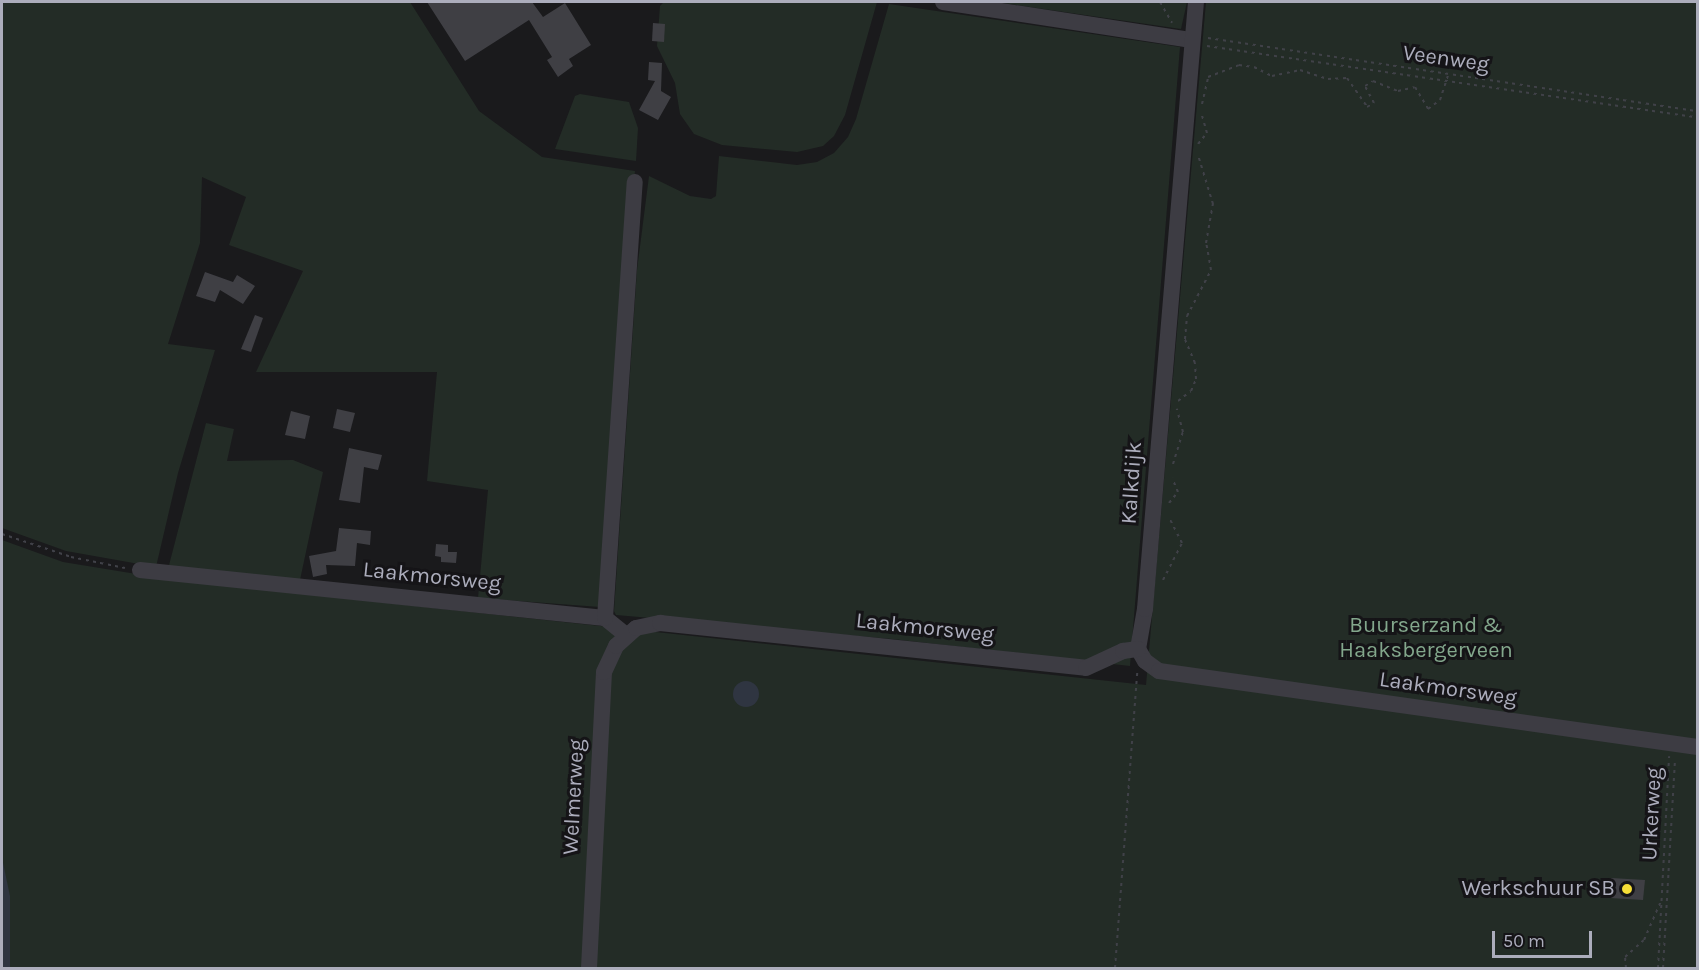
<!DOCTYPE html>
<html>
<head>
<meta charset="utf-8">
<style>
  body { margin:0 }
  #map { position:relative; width:1699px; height:970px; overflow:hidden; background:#1a1a1c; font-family:Karla,sans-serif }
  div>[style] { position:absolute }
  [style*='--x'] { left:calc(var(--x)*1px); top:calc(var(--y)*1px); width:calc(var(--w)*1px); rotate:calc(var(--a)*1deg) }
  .green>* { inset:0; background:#232c26 }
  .water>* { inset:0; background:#2f3541 }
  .round { border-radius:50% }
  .building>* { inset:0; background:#3f3f44 }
  .path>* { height:2px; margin-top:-1px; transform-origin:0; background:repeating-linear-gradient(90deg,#404148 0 3px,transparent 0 7.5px) }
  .minor>* { height:16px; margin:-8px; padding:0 8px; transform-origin:8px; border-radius:8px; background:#3d3c43 }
  .dots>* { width:16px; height:16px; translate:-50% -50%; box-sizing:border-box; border:3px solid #151417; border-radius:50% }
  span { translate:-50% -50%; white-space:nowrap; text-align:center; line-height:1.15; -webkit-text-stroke:6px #151417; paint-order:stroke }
  .street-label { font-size:22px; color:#acadbc }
  .park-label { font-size:22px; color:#83a78c }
  .poi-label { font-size:22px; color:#acadbc }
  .right { translate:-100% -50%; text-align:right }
  .frame { position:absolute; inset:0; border:3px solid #acadbc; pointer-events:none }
  .scale { position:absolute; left:1492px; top:931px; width:100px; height:27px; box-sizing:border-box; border:3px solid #acadbc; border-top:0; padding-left:8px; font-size:18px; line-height:21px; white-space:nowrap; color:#acadbc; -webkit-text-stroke:4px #151417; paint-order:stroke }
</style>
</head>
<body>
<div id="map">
  <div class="green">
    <i style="clip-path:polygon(2px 2px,410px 2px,479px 111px,542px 157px,635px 171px,618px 334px,600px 607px,478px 598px,488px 490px,427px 481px,437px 372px,256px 372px,303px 271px,229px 245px,246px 197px,202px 177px,200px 243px,168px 344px,215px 350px,178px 473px,156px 567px,66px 551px,2px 528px)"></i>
    <i style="clip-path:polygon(664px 2px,877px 2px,845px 115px,834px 136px,823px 146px,797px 152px,722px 145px,694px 134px,680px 114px,675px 83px,657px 46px,660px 6px)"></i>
    <i style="clip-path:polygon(996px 2px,1187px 2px,1181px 29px)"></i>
    <i style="clip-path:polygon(1206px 2px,1697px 2px,1697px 968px,2px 968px,2px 540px,63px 562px,167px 579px,1146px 685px)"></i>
    <i style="clip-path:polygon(889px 4px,1180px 47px,1130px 666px,892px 639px,616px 615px,614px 611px,637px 270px,649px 176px,690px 196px,711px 199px,716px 196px,719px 156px,797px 165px,817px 162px,834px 153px,848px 137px,856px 119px)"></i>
    <i style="clip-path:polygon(580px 94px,629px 102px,638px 128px,636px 161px,555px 149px,575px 96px)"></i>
    <i style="clip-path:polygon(206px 423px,234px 429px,227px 461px,293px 460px,323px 472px,300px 580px,168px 569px)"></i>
  </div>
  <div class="water">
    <i class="round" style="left:733px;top:681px;width:26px;height:26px"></i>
    <i style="clip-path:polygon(2px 858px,10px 896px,10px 968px,2px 968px)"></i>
  </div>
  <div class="building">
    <i style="clip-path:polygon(427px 2px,532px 2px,543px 17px,565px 3px,591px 45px,569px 59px,573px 66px,558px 77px,547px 60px,552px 57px,529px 20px,465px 61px)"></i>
    <i style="clip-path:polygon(653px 23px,665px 24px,664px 42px,652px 41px)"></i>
    <i style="clip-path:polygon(649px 62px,662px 63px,661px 91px,671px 97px,658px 120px,639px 110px,655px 81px,648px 80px)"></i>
    <i style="clip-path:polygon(205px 272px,233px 282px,237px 275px,255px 286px,243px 304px,220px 290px,215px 302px,196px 296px)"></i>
    <i style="clip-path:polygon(255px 315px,263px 318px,251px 352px,241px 349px)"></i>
    <i style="clip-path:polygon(337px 409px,355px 413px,350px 432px,333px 428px)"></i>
    <i style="clip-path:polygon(291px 411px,310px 416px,305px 439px,285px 435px)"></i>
    <i style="clip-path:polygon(349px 448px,382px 455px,378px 470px,364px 467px,360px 503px,339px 500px)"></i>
    <i style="clip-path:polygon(339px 528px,371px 531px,370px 545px,357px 543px,355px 566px,326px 565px,327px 574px,313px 577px,309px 556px,336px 551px)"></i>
    <i style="clip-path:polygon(436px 544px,448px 545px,448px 552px,457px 552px,456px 563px,441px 562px,441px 557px,435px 556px)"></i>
    <i style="clip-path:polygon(1611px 878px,1645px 880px,1643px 900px,1610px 898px)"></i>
  </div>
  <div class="path">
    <i style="--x:1160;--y:2;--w:24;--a:60"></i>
    <i style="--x:1208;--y:38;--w:495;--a:8.5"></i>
    <i style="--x:1207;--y:46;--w:496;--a:8.3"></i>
    <i style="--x:1202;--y:104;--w:28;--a:-77"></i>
    <i style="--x:1208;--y:77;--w:33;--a:-21"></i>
    <i style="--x:1239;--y:65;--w:15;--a:8"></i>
    <i style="--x:1254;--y:67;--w:20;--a:27"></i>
    <i style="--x:1272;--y:76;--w:29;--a:-12"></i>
    <i style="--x:1300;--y:70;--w:29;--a:18"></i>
    <i style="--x:1328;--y:79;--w:19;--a:-3"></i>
    <i style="--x:1347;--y:78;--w:35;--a:55"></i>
    <i style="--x:1367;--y:107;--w:8;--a:-30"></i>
    <i style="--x:1374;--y:103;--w:19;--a:-118"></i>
    <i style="--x:1365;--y:86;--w:9;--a:-32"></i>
    <i style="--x:1373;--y:81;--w:27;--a:22"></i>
    <i style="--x:1398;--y:91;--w:17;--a:-13"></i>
    <i style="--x:1415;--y:87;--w:26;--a:59"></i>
    <i style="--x:1428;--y:109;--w:15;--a:-37"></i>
    <i style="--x:1440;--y:100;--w:26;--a:-72"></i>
    <i style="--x:1198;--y:144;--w:14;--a:-51"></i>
    <i style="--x:1207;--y:133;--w:19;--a:-106"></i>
    <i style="--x:1178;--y:401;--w:16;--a:-38"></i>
    <i style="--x:1191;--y:391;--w:13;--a:-67"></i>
    <i style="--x:1196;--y:379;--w:16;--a:-94"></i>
    <i style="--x:1195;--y:363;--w:26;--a:-113"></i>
    <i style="--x:1185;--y:339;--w:23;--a:-85"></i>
    <i style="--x:1187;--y:316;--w:52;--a:-62.4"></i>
    <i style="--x:1211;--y:270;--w:27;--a:-100"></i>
    <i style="--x:1206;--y:243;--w:40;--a:-80"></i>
    <i style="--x:1213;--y:204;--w:51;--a:-107"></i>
    <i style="--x:1173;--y:464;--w:34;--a:-73"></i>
    <i style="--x:1183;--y:432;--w:24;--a:-105"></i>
    <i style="--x:1169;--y:503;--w:14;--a:-51"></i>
    <i style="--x:1178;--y:492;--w:15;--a:-113"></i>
    <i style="--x:2;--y:534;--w:73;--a:18.4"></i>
    <i style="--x:71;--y:557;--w:55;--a:11.5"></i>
    <i style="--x:1163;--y:580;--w:42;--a:-62.8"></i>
    <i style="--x:1182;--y:543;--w:29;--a:-117"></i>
    <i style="--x:1115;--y:968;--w:296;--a:-85.7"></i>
    <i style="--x:1626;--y:968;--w:11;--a:-95"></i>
    <i style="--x:1625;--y:957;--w:25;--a:-42"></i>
    <i style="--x:1644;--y:940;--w:43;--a:-66.4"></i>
    <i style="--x:1658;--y:968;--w:212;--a:-87"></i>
    <i style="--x:1663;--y:968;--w:209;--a:-86.7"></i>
  </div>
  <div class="minor">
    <i style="--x:943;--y:2;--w:250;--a:8.7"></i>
    <i style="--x:140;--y:570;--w:467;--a:5.9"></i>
    <i style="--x:605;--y:618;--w:27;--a:39"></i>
    <i style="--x:605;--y:618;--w:437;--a:-86.1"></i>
    <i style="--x:1138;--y:649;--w:41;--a:-80.1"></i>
    <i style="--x:1145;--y:609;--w:609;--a:-85.2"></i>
    <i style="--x:1138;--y:649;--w:14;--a:60"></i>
    <i style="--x:1145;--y:661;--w:17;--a:36"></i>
    <i style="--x:1159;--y:671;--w:544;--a:8.03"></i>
    <i style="--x:589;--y:968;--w:296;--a:-87.1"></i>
    <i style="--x:604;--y:672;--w:29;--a:-65"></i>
    <i style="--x:616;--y:646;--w:27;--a:-42"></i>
    <i style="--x:636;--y:628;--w:25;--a:-12"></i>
    <i style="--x:660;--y:623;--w:428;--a:6"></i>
    <i style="--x:1086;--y:668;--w:41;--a:-24.7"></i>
    <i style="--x:1123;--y:651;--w:15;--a:-8"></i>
  </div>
  <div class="dots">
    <i style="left:1627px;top:889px;background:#f6de37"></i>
  </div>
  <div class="street-label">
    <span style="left:1446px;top:59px;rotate:8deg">Veenweg</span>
    <span style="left:1132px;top:483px;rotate:-86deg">Kalkdijk</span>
    <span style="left:432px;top:577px;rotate:6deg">Laakmorsweg</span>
    <span style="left:925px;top:628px;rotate:6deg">Laakmorsweg</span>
    <span style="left:1448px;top:689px;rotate:8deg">Laakmorsweg</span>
    <span style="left:574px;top:797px;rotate:-87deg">Welmerweg</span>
    <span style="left:1652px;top:814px;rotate:-87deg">Urkerweg</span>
  </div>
  <div class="park-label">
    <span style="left:1426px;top:638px">Buurserzand &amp;<br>Haaksbergerveen</span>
  </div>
  <div class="poi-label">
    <span class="right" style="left:1615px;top:889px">Werkschuur SB</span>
  </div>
  <div class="frame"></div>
  <div class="scale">50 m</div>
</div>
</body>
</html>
